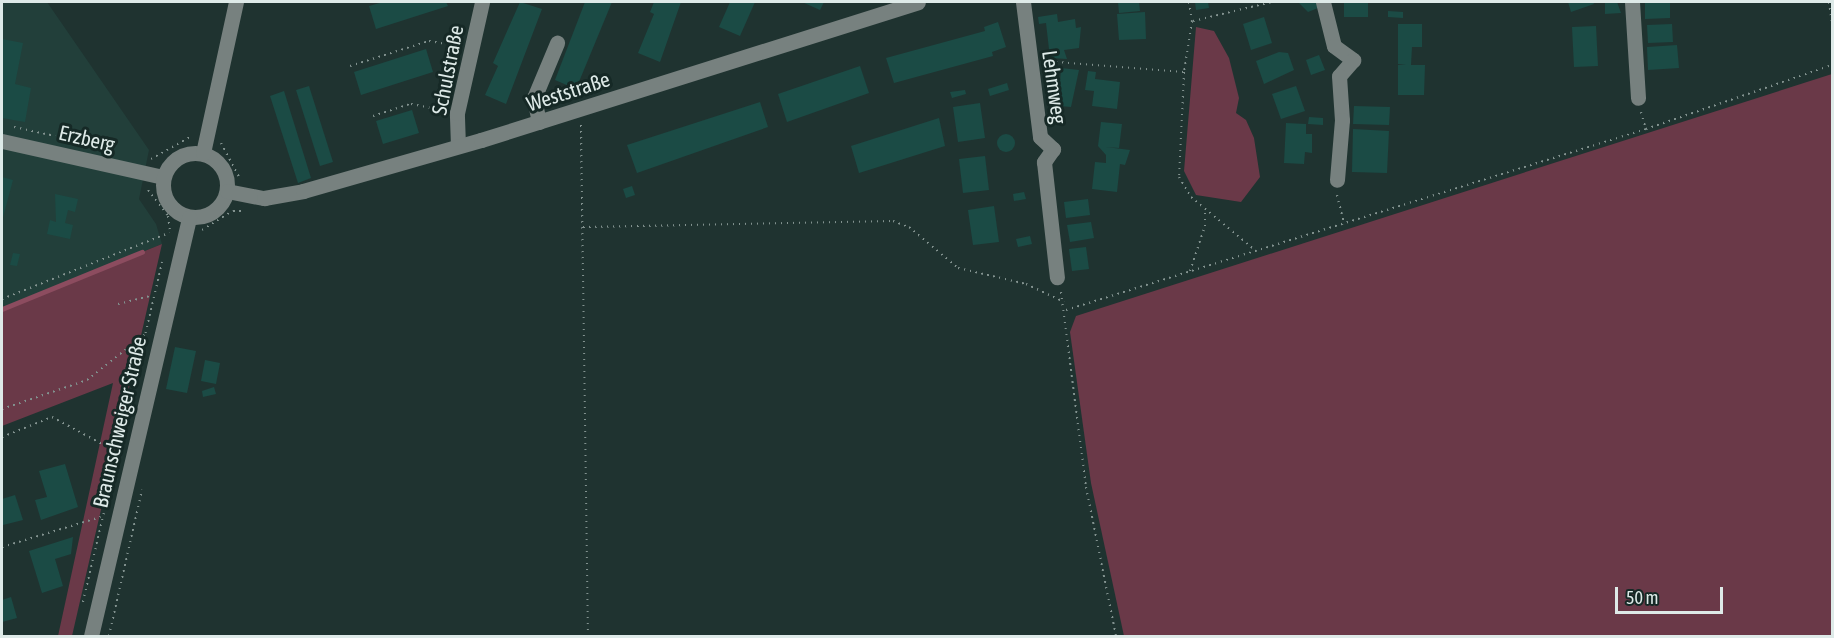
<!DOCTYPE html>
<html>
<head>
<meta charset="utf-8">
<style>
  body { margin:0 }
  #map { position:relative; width:1834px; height:638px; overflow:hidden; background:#1f3330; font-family:"Asap Condensed",sans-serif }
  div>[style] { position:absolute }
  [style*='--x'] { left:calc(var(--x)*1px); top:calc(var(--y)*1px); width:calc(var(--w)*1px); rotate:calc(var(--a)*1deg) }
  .built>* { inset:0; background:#223f3a }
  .green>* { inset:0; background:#6a3948 }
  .stream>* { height:4.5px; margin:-2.25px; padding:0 2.25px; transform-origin:2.25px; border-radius:2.25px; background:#8c4c5f }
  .building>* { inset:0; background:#1b4b45 }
  .round { border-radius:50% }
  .path>* { height:2px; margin-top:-1px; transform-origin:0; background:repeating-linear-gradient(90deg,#82928f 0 1.5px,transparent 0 6px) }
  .minor>* { height:15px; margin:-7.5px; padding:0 7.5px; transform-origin:7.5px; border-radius:7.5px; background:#77817f }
  .minor>.ring { margin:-7.5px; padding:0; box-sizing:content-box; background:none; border:15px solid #77817f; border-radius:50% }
  span { translate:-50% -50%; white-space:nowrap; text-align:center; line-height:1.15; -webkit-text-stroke:6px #162926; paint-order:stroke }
  .street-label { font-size:21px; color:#deeae8 }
  .frame { position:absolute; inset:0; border:3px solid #deeae8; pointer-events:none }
  .scale { position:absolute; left:1615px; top:587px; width:108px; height:27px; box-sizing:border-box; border:3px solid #deeae8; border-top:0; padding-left:8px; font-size:18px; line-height:21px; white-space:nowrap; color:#deeae8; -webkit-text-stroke:4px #162926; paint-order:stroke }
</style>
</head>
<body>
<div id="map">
  <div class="built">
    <i style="clip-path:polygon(2px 2px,47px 2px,149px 150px,139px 199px,156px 224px,162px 244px,2px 309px)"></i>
  </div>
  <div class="green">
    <i style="clip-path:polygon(1196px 27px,1214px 31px,1229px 58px,1239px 98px,1236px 113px,1246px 120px,1254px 138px,1260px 177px,1241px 202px,1196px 195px,1184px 171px)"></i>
    <i style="clip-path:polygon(1832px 74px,1832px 636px,1124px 636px,1091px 483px,1070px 332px,1076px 316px)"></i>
    <i style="clip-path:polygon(162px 244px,72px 636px,58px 636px,113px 383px,2px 426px,2px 309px)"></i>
  </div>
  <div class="stream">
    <i style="--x:2;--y:309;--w:151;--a:-22.2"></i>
  </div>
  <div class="building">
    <i style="clip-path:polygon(383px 2px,446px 2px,448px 6px,376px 29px,369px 6px)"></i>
    <i style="clip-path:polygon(520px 2px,542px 9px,506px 104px,485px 95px,498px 66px,493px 63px)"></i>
    <i style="clip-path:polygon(585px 2px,612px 2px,576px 89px,555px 80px)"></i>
    <i style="clip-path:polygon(654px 2px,681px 2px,660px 62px,638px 53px,654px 14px,650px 12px)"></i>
    <i style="clip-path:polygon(730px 2px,755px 2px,740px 36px,719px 27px)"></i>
    <i style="clip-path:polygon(802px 2px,824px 2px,820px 10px)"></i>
    <i style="clip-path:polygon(1118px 2px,1139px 2px,1140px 11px,1119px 13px)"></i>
    <i style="clip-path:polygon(1195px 2px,1208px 2px,1209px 8px,1196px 10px)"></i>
    <i style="clip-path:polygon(1298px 2px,1316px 2px,1318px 8px,1308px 12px)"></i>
    <i style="clip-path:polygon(1344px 2px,1368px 2px,1368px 17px,1344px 17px)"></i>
    <i style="clip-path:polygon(1568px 2px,1593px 2px,1594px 4px,1571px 12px)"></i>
    <i style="clip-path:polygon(1605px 2px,1617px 2px,1621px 13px,1605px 14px)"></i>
    <i style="clip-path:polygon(1645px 2px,1670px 2px,1670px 18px,1645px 19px)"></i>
    <i style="clip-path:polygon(1388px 11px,1403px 12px,1403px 18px,1388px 17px)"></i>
    <i style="clip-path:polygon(1145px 12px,1146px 39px,1119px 40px,1117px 14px)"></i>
    <i style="clip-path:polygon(1057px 14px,1058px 22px,1075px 19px,1076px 28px,1081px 27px,1079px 48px,1064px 50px,1067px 59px,1050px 58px,1046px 23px,1039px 24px,1038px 17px)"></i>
    <i style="clip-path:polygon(1264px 17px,1272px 43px,1251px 50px,1243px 24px)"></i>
    <i style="clip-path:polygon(998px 22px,1006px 47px,992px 52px,993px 56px,894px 83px,886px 58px,985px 31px,984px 27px)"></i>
    <i style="clip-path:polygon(1398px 24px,1422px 24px,1422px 47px,1412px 47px,1411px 65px,1425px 65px,1424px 95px,1398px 95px,1398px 65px,1406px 64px,1398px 64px)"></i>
    <i style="clip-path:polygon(1672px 24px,1673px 42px,1648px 43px,1647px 25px)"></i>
    <i style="clip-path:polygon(1596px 26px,1598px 66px,1574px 67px,1572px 27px)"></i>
    <i style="clip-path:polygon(2px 39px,23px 43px,15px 84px,31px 88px,25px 122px,2px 118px)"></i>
    <i style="clip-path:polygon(1677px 45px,1679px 68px,1648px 70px,1647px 47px)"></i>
    <i style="clip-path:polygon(426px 49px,433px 72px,361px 95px,354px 72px)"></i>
    <i style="clip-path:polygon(1279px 52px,1288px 53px,1294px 70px,1264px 84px,1256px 61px)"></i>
    <i style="clip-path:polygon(1319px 55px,1325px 70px,1311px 75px,1306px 60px)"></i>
    <i style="clip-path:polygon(860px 66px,869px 93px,787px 122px,778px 94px)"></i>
    <i style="clip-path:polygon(1061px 68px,1079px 70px,1071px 107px,1049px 105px,1051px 81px,1060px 82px)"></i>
    <i style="clip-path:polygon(1088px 71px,1096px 72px,1095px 79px,1120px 82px,1117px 109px,1092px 106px,1094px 91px,1085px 90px)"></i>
    <i style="clip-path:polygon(1007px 83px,1009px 90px,990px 96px,988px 89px)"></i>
    <i style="clip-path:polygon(309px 86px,333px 162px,320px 166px,296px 90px)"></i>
    <i style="clip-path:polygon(1296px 86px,1305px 111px,1281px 119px,1272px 94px)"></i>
    <i style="clip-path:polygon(965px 90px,966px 94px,952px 98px,950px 92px)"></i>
    <i style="clip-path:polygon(284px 91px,311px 178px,298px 183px,270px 96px)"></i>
    <i style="clip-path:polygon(760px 102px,768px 127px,637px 173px,627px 145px)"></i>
    <i style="clip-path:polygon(980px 103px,985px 138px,958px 142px,953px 107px)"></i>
    <i style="clip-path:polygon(1354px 106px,1390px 107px,1389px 125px,1353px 124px)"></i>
    <i style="clip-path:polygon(412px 110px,419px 133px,383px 144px,376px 121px)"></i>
    <i style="clip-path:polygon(1309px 117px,1323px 118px,1323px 125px,1308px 124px)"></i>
    <i style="clip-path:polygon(939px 118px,945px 146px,859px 173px,851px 146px)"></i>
    <i style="clip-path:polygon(1101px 122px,1122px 124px,1119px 148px,1106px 147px,1130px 150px,1125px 165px,1120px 164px,1117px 192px,1092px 189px,1095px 162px,1106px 163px,1106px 155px,1098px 146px)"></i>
    <i style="clip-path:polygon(1286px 123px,1306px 124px,1306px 134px,1312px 134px,1312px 153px,1305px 152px,1304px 164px,1284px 163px)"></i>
    <i style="clip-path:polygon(1353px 129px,1389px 131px,1387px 173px,1352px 172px)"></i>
    <i class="round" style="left:997px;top:134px;width:18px;height:18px"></i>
    <i style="clip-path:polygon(985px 156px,989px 190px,963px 193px,959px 159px)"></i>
    <i style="clip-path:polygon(2px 177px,13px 180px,2px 221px)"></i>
    <i style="clip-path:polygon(632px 186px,635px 195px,626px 198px,623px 189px)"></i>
    <i style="clip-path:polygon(1024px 192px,1026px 199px,1014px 201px,1013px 194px)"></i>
    <i style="clip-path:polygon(55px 194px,78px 199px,75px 212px,68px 210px,65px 223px,73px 225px,70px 239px,47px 234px,50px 220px,56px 222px)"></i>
    <i style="clip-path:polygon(1088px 199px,1090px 215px,1066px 218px,1064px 202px)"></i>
    <i style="clip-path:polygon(994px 206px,999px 242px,973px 245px,968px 210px)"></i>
    <i style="clip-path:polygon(1091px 222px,1094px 238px,1070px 242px,1067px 225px)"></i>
    <i style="clip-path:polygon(1030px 236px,1032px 244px,1018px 247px,1016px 239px)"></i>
    <i style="clip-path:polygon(1086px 247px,1089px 269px,1072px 271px,1069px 249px)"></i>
    <i style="clip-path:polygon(13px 253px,20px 254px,17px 266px,10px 265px)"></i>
    <i style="clip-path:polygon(175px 347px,196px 351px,187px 393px,166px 389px)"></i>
    <i style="clip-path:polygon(205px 360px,220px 363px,216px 384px,201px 381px)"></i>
    <i style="clip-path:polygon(214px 387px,216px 394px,203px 397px,202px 391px)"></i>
    <i style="clip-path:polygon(65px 464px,78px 507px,41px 520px,35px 500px,47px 497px,39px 471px)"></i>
    <i style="clip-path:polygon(15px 495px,23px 520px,3px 525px,2px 499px)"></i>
    <i style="clip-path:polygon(73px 537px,71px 554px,55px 559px,63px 586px,42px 593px,29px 551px)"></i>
    <i style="clip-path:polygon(11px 597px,17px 618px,2px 622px,2px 600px)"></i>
  </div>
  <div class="path">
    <i style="--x:1189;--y:2;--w:19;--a:81"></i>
    <i style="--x:1192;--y:21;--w:52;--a:98.9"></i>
    <i style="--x:1184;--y:72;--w:105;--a:92.7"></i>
    <i style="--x:1179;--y:177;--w:23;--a:59"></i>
    <i style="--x:1191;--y:197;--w:85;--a:39.7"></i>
    <i style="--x:1829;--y:2;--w:21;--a:82"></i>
    <i style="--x:1193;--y:21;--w:81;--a:-13.5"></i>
    <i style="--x:1044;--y:61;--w:140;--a:4.5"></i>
    <i style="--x:350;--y:66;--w:83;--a:-17.6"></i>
    <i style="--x:429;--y:41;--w:29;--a:10"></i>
    <i style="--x:1641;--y:112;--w:18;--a:74"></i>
    <i style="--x:373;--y:116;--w:40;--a:-18"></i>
    <i style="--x:411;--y:104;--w:33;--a:11"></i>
    <i style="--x:581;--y:125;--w:511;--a:89.22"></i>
    <i style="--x:14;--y:127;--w:42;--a:12.4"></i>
    <i style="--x:221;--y:143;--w:38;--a:62"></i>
    <i style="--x:151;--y:159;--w:45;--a:-29.4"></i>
    <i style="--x:148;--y:190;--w:33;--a:52"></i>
    <i style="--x:168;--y:216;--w:15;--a:82"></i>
    <i style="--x:1337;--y:195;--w:30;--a:76"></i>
    <i style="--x:583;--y:227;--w:310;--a:-1.1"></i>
    <i style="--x:893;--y:221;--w:17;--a:21"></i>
    <i style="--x:909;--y:227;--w:64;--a:39.9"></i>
    <i style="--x:958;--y:268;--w:70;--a:13.2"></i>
    <i style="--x:1026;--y:284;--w:42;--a:25.3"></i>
    <i style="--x:202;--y:230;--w:36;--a:-32"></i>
    <i style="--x:233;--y:211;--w:11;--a:0"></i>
    <i style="--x:1190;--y:271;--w:47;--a:-71.6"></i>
    <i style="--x:1205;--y:226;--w:16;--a:-90"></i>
    <i style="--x:1061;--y:292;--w:197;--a:82.7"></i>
    <i style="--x:1086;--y:487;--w:152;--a:78.6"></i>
    <i style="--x:2;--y:299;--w:180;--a:-21.6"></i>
    <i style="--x:118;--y:304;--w:36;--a:-14"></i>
    <i style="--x:1066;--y:310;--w:608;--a:-17.33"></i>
    <i style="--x:1646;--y:129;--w:197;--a:-19"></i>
    <i style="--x:2;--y:409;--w:90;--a:-18.8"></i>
    <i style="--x:87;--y:380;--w:73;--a:-38.3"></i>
    <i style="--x:2;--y:437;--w:54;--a:-21.8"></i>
    <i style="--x:52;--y:417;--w:74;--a:28.3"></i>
    <i style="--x:2;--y:547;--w:103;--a:-16.9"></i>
    <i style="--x:83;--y:602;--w:349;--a:-76.9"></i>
    <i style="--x:109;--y:636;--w:150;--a:-77.3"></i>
  </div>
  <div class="minor">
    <i style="--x:1023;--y:2;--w:136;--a:82.8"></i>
    <i style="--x:1040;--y:137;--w:18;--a:43"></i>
    <i style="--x:1053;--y:149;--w:16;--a:125"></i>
    <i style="--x:1044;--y:162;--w:116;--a:83.6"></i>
    <i style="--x:1323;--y:2;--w:45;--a:76"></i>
    <i style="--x:1334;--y:46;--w:24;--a:36"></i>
    <i style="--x:1353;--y:60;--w:21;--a:131"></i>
    <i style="--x:1339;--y:76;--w:44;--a:86.1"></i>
    <i style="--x:1342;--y:120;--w:60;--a:94.8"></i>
    <i style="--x:1632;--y:2;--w:96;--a:86.4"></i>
    <i style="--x:539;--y:122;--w:25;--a:-102"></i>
    <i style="--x:534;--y:98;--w:60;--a:-67.3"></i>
    <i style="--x:2;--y:141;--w:165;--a:12.6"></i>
    <i style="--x:458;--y:146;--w:33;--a:-92"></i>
    <i style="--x:457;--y:113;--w:114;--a:-77.3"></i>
    <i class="ring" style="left:163px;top:153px;width:49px;height:49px"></i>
    <i style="--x:203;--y:153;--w:155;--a:-77.7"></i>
    <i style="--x:227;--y:191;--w:38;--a:11"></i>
    <i style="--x:264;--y:198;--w:40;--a:-10"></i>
    <i style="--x:303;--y:191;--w:185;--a:-16"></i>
    <i style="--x:481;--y:140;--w:458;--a:-17.5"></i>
    <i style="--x:91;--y:636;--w:430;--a:-76.8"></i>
  </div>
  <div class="street-label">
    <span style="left:447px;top:70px;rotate:-79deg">Schulstraße</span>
    <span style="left:1055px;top:87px;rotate:82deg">Lehmweg</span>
    <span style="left:568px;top:91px;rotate:-18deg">Weststraße</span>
    <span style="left:87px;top:138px;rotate:13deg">Erzberg</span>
    <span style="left:119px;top:422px;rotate:-77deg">Braunschweiger Straße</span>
  </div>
  <div class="frame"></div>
  <div class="scale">50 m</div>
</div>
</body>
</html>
